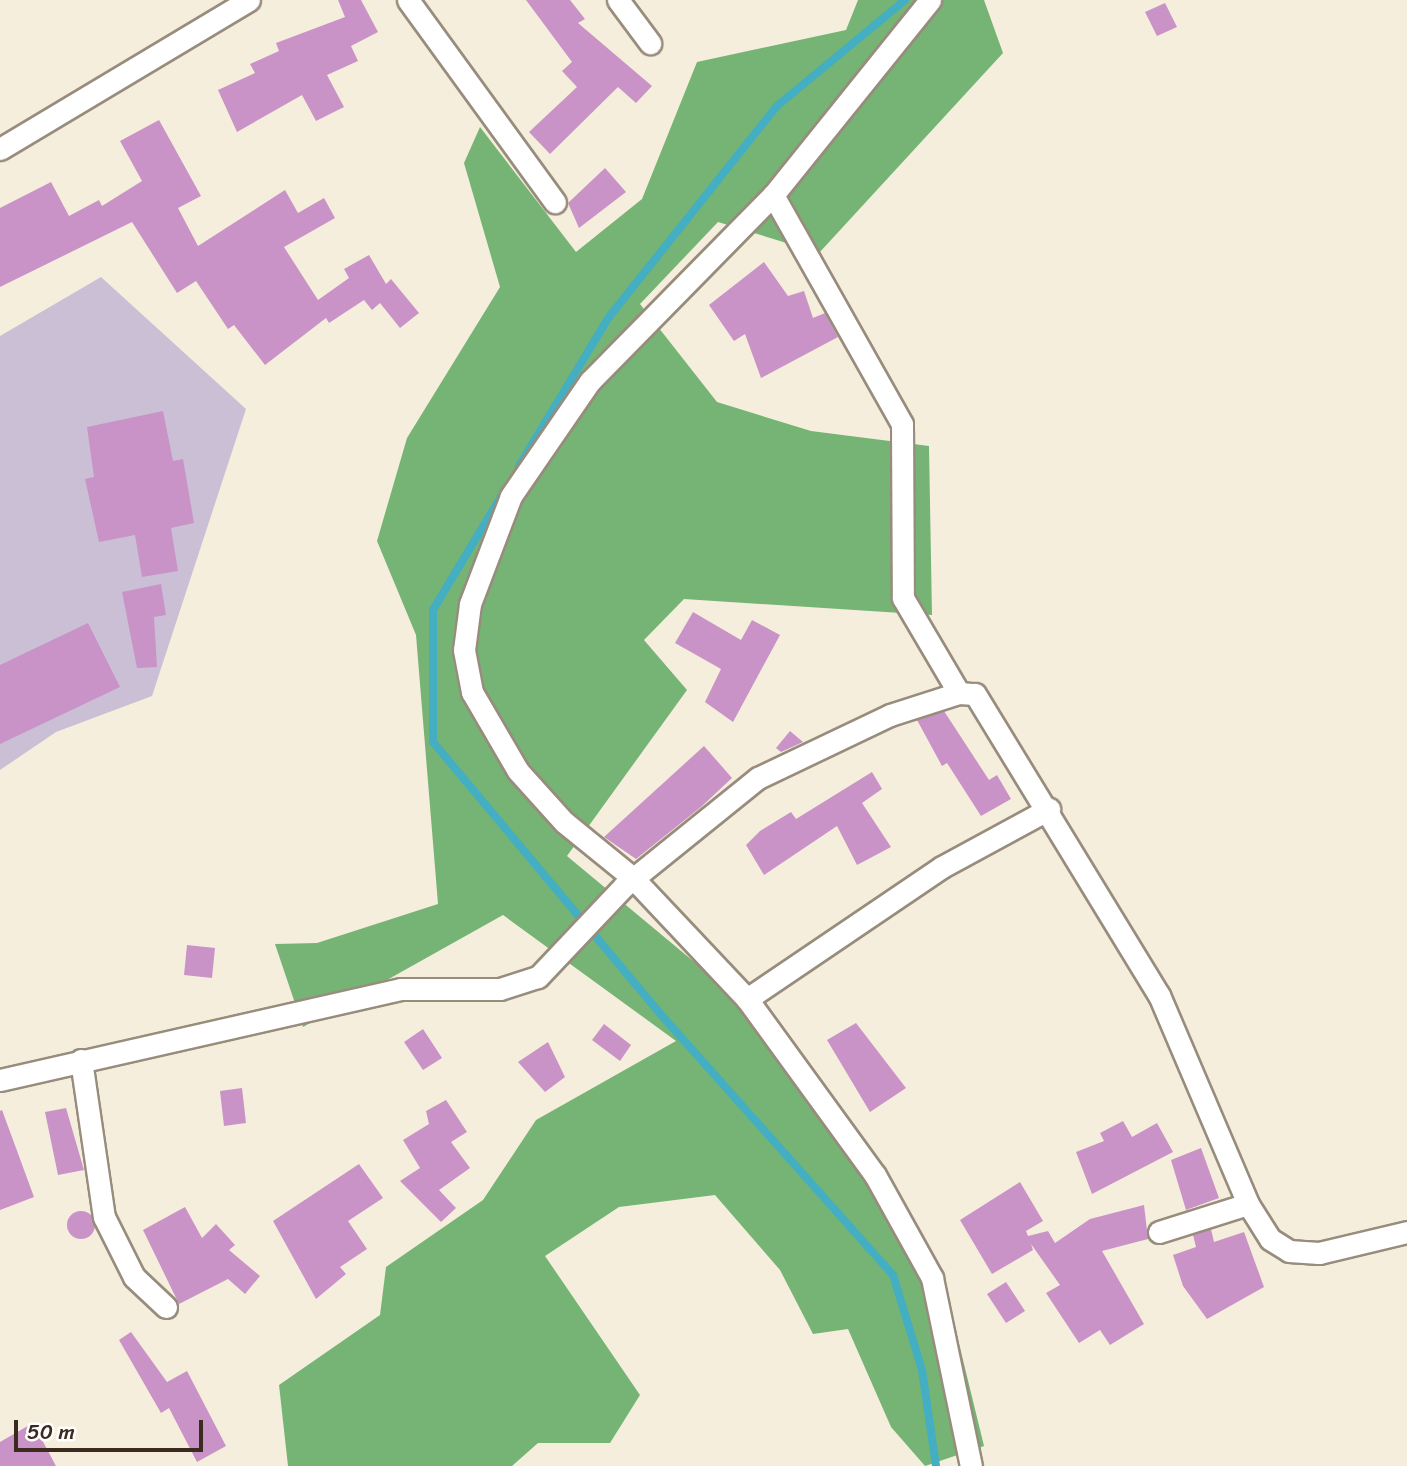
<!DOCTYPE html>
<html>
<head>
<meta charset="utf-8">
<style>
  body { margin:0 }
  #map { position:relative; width:1407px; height:1466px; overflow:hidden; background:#f6eedc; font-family:Sriracha,sans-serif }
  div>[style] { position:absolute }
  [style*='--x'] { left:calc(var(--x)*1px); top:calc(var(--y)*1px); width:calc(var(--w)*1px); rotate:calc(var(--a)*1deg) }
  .industrial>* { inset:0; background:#cbbfd5 }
  .forest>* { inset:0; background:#75b475 }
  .stream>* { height:8px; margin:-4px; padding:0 4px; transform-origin:4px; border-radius:4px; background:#44aec2 }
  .building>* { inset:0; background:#c993c7 }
  .round { border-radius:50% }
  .roads { filter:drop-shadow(2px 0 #988c7d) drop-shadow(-2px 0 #988c7d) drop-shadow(0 2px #988c7d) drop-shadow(0 -2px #988c7d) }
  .street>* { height:21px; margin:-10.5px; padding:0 10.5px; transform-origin:10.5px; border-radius:10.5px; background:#fff }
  span { translate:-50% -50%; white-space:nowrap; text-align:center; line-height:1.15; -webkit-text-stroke:5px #fff; paint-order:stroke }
  .scale { position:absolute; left:14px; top:1420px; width:189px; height:32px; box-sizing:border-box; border:4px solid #3b2a1e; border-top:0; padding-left:9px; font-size:21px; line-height:24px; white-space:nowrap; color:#3b2a1e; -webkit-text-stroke:5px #fff; paint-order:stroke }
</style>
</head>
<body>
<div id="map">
  <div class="industrial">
    <i style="clip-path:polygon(101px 277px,246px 409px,152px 696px,56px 732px,0 770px,0 336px)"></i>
  </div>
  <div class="forest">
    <i style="clip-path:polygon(858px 0,984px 0,1003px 53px,819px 253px,718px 222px,640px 304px,717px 402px,811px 431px,929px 446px,932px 615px,684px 599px,644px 640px,687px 690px,567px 856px,800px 1050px,953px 1319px,984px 1446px,925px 1466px,891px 1427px,848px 1329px,813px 1334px,780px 1270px,715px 1195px,619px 1207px,545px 1256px,640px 1395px,610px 1443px,538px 1443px,512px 1466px,288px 1466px,279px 1385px,380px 1315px,386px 1267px,483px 1200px,536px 1120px,676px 1041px,503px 915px,303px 1027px,275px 944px,317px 943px,438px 904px,416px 635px,377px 541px,407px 438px,500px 287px,464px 163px,480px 127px,576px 252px,642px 199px,697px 62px,846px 30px)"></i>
  </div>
  <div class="stream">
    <i style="--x:519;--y:466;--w:174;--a:-58.9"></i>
    <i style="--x:609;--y:317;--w:270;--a:-51.5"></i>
    <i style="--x:777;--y:106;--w:166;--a:-39.6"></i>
    <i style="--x:502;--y:495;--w:134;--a:121"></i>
    <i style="--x:433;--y:610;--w:132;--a:90"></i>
    <i style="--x:433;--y:742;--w:360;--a:50.1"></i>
    <i style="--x:664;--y:1018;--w:344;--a:48.3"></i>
    <i style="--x:893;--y:1275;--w:99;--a:73"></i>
    <i style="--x:922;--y:1370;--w:97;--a:81.7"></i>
  </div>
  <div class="building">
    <i style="clip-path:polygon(338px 0,361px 0,378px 32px,351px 46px,358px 61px,327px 75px,344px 107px,316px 121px,302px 95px,237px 132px,218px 90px,255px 73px,250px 64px,279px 51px,276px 43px,345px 17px)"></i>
    <i style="clip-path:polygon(526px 0,570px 0,585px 19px,578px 23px,652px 86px,636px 103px,618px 87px,550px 154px,529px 132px,577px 87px,562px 71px,572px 62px)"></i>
    <i style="clip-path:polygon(1165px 3px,1177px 27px,1157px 36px,1145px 12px)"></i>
    <i style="clip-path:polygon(159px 120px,201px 196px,178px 208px,198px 246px,285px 190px,298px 213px,324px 198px,335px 218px,284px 247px,318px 300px,349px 278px,344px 269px,369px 255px,386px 284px,391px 279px,419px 313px,400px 328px,380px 303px,372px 310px,364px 300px,329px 323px,326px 318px,265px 365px,234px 325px,228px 329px,196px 281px,177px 293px,132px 222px,0 287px,0 208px,51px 182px,69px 216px,99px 200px,102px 206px,142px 181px,120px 141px)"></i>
    <i style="clip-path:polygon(605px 168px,626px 192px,579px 228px,568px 203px)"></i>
    <i style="clip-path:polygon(764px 262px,788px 296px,804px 291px,813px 318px,825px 313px,838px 337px,761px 378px,745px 334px,734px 341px,709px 305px)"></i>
    <i style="clip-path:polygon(163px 411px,173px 461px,183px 459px,194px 523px,171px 528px,178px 571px,142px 577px,135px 535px,99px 542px,85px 479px,94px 477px,87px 427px)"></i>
    <i style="clip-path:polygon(161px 584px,166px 615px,154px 617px,157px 667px,137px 668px,122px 592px)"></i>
    <i style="clip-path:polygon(693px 612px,741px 640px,752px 620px,780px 635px,733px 722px,705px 702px,721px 669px,675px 643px)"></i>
    <i style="clip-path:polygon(88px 623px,120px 687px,0 744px,0 665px)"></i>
    <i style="clip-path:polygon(944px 711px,989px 780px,997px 775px,1011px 799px,981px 816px,947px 763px,942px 766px,917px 720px)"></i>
    <i style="clip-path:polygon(790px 731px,803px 742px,781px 752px,776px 748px)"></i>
    <i style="clip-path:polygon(704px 746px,732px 778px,701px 807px,636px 859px,604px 837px)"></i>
    <i style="clip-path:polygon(872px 772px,882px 789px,862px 803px,891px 847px,857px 865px,837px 826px,764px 875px,746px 845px,760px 831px,791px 812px,796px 819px)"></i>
    <i style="clip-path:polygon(187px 945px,215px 948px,212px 978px,184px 975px)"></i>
    <i style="clip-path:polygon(856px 1023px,906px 1088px,870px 1112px,827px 1040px)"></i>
    <i style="clip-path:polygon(604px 1024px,631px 1045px,620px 1061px,592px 1040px)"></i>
    <i style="clip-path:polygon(423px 1029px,442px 1058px,423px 1070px,404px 1042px)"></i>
    <i style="clip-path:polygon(548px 1042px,565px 1077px,545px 1092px,518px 1062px)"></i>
    <i style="clip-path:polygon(242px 1088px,246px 1123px,224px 1126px,220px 1091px)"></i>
    <i style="clip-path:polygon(446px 1100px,467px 1132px,451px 1142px,470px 1168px,439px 1190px,456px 1208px,441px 1222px,400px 1181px,420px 1168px,403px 1140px,429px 1124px,426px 1111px)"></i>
    <i style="clip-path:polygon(66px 1108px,84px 1170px,58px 1175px,45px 1112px)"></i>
    <i style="clip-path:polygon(2px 1110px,34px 1197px,0 1210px,0 1111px)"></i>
    <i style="clip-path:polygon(1123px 1121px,1132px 1137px,1157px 1123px,1173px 1152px,1092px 1194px,1076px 1152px,1104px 1141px,1100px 1133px)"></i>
    <i style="clip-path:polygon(1201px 1148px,1219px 1198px,1186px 1210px,1171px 1160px)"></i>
    <i style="clip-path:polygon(359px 1164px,383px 1198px,348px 1221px,367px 1249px,340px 1267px,346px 1274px,316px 1299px,273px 1221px)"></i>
    <i style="clip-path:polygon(1020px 1182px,1043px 1221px,1026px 1231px,1028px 1236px,1048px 1231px,1055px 1243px,1090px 1219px,1144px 1205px,1148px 1239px,1102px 1251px,1144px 1324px,1110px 1345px,1100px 1330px,1079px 1343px,1046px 1293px,1060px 1285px,1031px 1244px,1033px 1250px,992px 1274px,960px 1220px)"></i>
    <i style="clip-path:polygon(185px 1207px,202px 1238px,216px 1224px,235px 1245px,229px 1250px,260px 1276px,245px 1294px,228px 1279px,179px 1304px,143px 1230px)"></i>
    <i class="round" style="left:67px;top:1211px;width:28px;height:28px"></i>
    <i style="clip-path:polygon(1211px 1229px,1214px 1242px,1244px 1232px,1264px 1287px,1207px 1319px,1183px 1286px,1173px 1255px,1196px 1247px,1193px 1235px)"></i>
    <i style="clip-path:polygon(1006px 1282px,1025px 1311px,1006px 1323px,987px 1294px)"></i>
    <i style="clip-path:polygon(131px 1332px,167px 1382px,187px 1371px,226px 1446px,197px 1462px,169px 1408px,161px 1413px,119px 1340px)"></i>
    <i style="clip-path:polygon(33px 1423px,56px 1466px,0 1466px,0 1442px)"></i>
  </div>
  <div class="roads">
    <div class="street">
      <i style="--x:408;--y:0;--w:250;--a:54"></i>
      <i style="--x:618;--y:0;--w:54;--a:53.3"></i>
      <i style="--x:930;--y:0;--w:250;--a:128.8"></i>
      <i style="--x:773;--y:195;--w:261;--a:134.5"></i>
      <i style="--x:590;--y:381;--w:140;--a:124.5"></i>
      <i style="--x:511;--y:496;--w:116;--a:110.8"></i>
      <i style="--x:470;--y:604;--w:46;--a:97.4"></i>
      <i style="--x:464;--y:650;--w:43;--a:79.2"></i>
      <i style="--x:472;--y:692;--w:91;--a:59.8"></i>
      <i style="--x:518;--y:771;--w:69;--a:48"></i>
      <i style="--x:564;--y:822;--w:89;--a:39.1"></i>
      <i style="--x:633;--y:878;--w:166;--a:46.7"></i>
      <i style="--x:747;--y:999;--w:218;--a:54"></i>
      <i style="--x:875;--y:1175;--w:118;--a:61"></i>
      <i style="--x:932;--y:1278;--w:192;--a:78.3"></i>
      <i style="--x:0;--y:149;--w:290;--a:-30.9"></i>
      <i style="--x:773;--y:195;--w:263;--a:60.6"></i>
      <i style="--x:902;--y:424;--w:174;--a:89.7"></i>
      <i style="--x:903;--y:598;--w:110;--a:59.5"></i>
      <i style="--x:747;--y:999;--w:235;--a:-34.1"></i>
      <i style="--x:942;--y:867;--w:122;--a:-28.5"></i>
      <i style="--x:81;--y:1060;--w:159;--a:81.7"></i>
      <i style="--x:104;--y:1217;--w:67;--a:63.4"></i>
      <i style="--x:134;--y:1277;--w:44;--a:43.2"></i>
      <i style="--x:0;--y:1080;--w:411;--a:-12.8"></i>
      <i style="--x:401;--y:989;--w:99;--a:0"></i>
      <i style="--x:500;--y:989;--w:40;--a:-18"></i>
      <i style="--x:538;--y:977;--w:125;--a:-46.6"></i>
      <i style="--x:624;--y:886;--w:172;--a:-38.9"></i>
      <i style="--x:758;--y:778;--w:146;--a:-25.5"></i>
      <i style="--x:890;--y:715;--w:72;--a:-17.7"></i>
      <i style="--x:959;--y:693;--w:16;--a:4"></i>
      <i style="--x:975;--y:694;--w:353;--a:58.6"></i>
      <i style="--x:1159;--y:995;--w:227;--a:66.9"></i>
      <i style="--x:1248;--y:1204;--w:41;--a:57.8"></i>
      <i style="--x:1270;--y:1239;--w:22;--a:32"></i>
      <i style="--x:1289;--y:1251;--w:30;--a:4"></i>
      <i style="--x:1319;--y:1253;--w:90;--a:-13.4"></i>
      <i style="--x:1159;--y:1232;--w:93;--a:-17.5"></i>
    </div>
  </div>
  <div class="scale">50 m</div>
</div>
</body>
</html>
